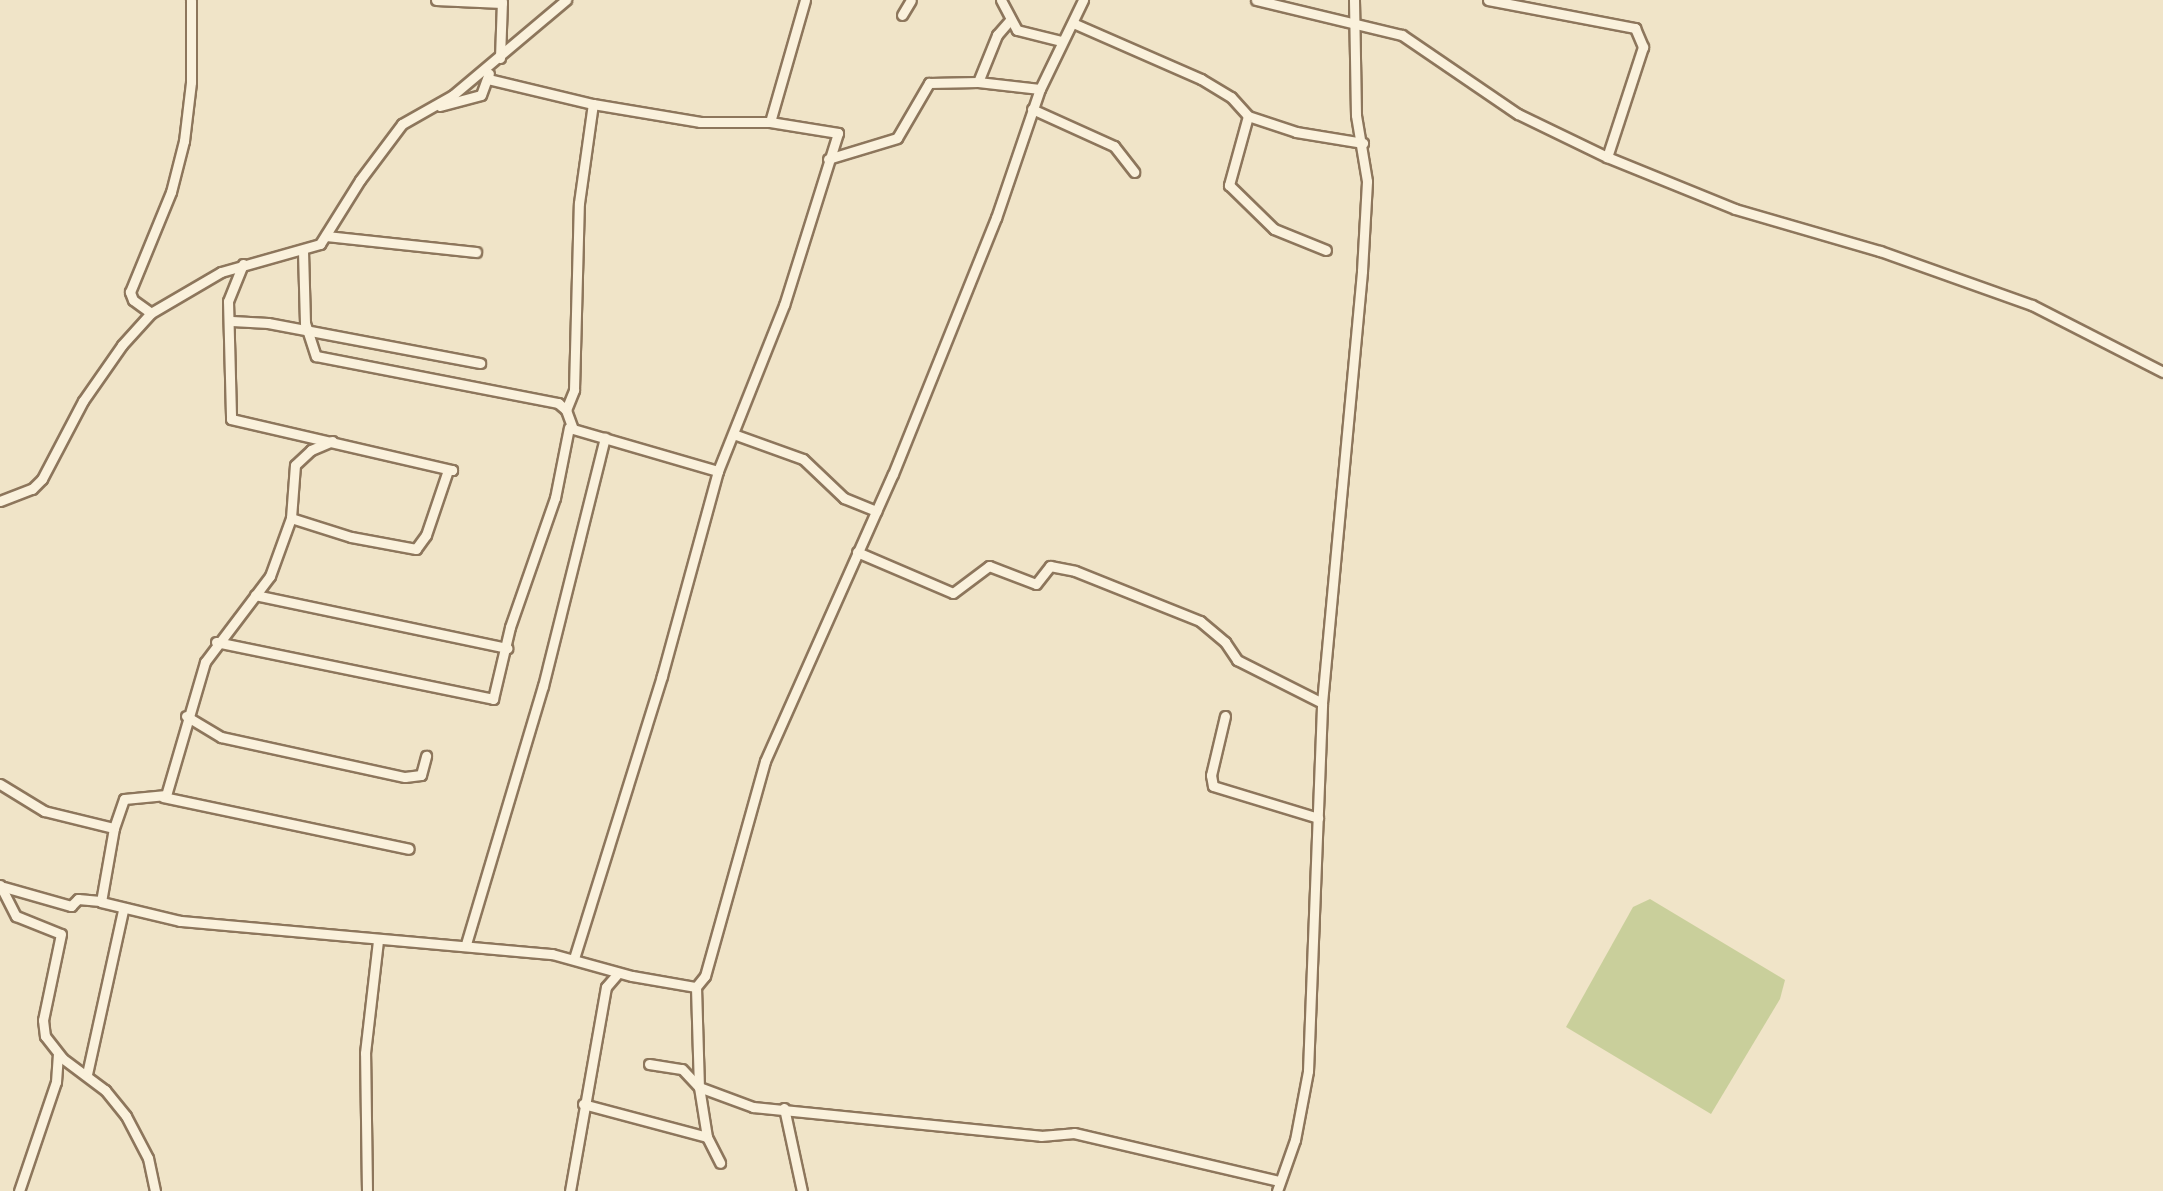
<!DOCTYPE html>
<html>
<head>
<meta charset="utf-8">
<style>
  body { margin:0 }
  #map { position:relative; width:2163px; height:1191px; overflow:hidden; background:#f0e4c8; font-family:Merriweather,serif }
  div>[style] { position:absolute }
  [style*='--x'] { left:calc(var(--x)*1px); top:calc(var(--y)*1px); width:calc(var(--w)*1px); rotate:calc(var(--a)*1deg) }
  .green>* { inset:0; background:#c9cf9b }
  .roads { filter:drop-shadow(2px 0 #8d765c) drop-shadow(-2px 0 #8d765c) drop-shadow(0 2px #8d765c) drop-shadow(0 -2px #8d765c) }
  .street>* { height:9px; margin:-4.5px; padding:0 4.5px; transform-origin:4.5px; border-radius:4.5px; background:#faf1dc }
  span { translate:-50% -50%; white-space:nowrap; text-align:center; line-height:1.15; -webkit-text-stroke:5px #f7eed8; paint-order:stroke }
</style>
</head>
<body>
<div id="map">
  <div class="green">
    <i style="clip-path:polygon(1650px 899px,1785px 980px,1780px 999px,1711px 1114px,1566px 1027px,1633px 907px)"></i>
  </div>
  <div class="roads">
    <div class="street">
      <i style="--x:436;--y:0;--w:66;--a:2.6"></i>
      <i style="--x:1001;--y:0;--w:34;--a:62"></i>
      <i style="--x:1017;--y:30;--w:45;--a:14"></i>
      <i style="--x:1256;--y:0;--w:150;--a:13.5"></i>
      <i style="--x:1402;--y:35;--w:140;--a:34.3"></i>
      <i style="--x:1518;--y:114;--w:99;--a:25.8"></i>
      <i style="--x:1607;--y:157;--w:138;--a:22.1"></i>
      <i style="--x:1735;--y:209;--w:151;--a:16.2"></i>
      <i style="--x:1880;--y:251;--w:161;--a:19.6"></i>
      <i style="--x:2032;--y:305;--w:147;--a:27.1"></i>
      <i style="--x:1488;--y:0;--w:150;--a:10.8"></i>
      <i style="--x:1635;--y:28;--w:21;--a:67"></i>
      <i style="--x:1643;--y:47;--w:116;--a:108.1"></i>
      <i style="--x:902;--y:15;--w:17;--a:-59"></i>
      <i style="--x:1073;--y:23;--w:140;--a:23.6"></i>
      <i style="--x:1201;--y:79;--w:35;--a:31"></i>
      <i style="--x:1231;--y:97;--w:25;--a:48"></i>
      <i style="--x:1248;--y:116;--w:51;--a:18.4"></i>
      <i style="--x:1296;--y:132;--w:68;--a:9.3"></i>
      <i style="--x:500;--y:58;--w:57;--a:-88"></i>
      <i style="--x:488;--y:79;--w:108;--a:13.4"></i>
      <i style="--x:593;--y:104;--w:109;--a:9.5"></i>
      <i style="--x:700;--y:122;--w:70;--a:0"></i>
      <i style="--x:770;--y:122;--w:69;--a:9.2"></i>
      <i style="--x:838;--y:133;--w:180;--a:107.4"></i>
      <i style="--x:784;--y:305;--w:179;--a:111.7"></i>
      <i style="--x:718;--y:471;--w:213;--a:105.3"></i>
      <i style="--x:662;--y:676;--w:295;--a:107.3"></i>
      <i style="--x:978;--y:82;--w:62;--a:6.4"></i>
      <i style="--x:440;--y:106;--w:42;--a:-15"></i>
      <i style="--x:481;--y:95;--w:23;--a:-70"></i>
      <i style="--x:1032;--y:109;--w:90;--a:24.3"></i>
      <i style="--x:1114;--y:146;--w:33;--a:52"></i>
      <i style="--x:1248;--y:116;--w:72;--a:105.4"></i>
      <i style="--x:1229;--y:185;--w:63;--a:44.4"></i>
      <i style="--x:1274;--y:229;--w:56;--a:22"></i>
      <i style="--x:770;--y:122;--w:127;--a:-74"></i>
      <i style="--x:828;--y:159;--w:72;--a:-16.9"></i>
      <i style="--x:897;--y:138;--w:64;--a:-59.8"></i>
      <i style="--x:929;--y:83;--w:49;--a:-1.2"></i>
      <i style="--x:978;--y:82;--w:51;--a:-68"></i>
      <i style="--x:997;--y:35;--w:18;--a:-49"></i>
      <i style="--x:326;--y:236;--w:151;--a:6.1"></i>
      <i style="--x:303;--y:251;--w:72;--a:88.4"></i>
      <i style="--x:305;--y:323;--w:35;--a:72"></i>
      <i style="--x:316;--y:356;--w:247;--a:11"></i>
      <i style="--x:558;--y:403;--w:11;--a:41"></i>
      <i style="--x:566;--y:410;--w:20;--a:70"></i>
      <i style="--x:573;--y:429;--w:151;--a:16.2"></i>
      <i style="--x:243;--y:264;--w:40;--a:112"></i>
      <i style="--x:228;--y:301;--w:118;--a:88.5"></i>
      <i style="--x:231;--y:419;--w:227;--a:13"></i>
      <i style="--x:452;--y:470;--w:4;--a:180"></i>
      <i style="--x:448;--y:470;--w:69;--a:108.7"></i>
      <i style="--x:426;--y:535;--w:17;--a:126"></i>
      <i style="--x:416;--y:549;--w:66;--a:-169.5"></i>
      <i style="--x:351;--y:537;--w:63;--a:-162.4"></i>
      <i style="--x:291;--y:518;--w:62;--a:109.9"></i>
      <i style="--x:270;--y:576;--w:108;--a:127.1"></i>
      <i style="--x:205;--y:662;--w:139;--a:106.3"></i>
      <i style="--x:166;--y:795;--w:42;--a:174.6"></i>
      <i style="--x:124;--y:799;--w:31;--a:109"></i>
      <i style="--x:114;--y:828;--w:75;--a:100"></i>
      <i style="--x:101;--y:902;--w:81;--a:13.5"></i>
      <i style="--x:180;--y:921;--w:373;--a:5.1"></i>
      <i style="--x:552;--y:954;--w:83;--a:15.4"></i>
      <i style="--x:632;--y:976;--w:65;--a:9.8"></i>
      <i style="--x:696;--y:987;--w:14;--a:-51"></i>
      <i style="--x:705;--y:976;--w:223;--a:-74.4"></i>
      <i style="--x:765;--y:761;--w:314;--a:-66"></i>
      <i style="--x:893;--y:474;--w:276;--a:-68.1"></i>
      <i style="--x:996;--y:218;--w:136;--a:-71.2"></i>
      <i style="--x:1040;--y:89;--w:99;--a:-64.2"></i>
      <i style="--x:151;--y:313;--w:22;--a:-144"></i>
      <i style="--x:133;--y:300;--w:9;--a:-111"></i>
      <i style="--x:130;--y:292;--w:108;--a:-67.7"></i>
      <i style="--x:171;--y:192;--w:53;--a:-75.7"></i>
      <i style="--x:184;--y:141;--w:59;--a:-83.2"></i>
      <i style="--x:191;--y:82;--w:82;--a:-90"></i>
      <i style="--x:232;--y:321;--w:36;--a:3"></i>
      <i style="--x:268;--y:323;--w:216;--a:10.7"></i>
      <i style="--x:566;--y:410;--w:22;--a:-68"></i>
      <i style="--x:574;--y:390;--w:187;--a:-88.5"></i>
      <i style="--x:579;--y:203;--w:100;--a:-82"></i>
      <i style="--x:736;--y:435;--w:71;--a:19.7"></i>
      <i style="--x:803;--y:459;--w:57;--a:43.6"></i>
      <i style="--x:844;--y:498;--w:35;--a:22"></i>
      <i style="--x:0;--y:501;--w:34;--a:-21"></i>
      <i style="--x:32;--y:489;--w:14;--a:-45"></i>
      <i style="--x:42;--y:479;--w:88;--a:-62.3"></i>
      <i style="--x:83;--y:401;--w:68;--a:-55.1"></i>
      <i style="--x:122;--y:345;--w:43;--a:-47.8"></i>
      <i style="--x:151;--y:313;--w:81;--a:-30.4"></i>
      <i style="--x:221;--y:272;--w:103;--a:-15.8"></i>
      <i style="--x:320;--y:244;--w:75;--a:-58"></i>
      <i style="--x:360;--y:180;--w:70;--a:-53.1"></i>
      <i style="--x:402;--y:124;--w:59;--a:-29.6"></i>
      <i style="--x:453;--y:95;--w:148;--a:-40.1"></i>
      <i style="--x:291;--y:518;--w:53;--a:-85.7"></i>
      <i style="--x:295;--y:465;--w:22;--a:-43"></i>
      <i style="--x:311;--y:450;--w:23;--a:-23"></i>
      <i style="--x:857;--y:552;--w:104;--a:23.1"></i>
      <i style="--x:953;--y:593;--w:45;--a:-36.9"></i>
      <i style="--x:989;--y:566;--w:50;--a:21"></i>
      <i style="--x:1036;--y:584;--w:23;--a:-52"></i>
      <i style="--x:1050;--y:566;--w:25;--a:11"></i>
      <i style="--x:1075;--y:571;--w:135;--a:21.8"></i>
      <i style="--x:1200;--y:621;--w:33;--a:40"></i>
      <i style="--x:1225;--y:642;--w:22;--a:56"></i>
      <i style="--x:1237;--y:660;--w:95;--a:26.8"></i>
      <i style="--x:255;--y:595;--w:258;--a:11.9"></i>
      <i style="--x:216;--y:642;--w:283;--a:11.6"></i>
      <i style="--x:493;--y:699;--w:74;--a:-76.7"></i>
      <i style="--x:510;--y:627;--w:137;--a:-70.8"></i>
      <i style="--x:555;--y:498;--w:72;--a:-78.8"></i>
      <i style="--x:186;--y:716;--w:41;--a:31"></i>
      <i style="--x:221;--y:737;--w:188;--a:12.3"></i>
      <i style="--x:405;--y:777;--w:16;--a:-7"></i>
      <i style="--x:421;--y:775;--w:20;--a:-75"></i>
      <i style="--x:1225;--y:716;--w:61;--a:103.3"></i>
      <i style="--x:1211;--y:775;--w:11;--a:80"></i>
      <i style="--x:1213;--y:786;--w:110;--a:16.9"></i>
      <i style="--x:0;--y:784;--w:52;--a:31.5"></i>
      <i style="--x:44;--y:811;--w:72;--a:13.7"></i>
      <i style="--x:163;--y:797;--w:251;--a:11.9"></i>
      <i style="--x:0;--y:885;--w:35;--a:63"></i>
      <i style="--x:16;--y:916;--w:48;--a:21.8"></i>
      <i style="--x:61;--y:934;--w:88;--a:101.8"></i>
      <i style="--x:43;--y:1020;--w:16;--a:83"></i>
      <i style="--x:45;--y:1036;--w:28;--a:52"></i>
      <i style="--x:62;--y:1058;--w:54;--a:36.7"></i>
      <i style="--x:105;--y:1090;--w:33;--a:51"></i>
      <i style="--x:126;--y:1116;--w:47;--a:62.4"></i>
      <i style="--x:148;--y:1158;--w:34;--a:78"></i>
      <i style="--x:4;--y:887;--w:70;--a:15.8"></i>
      <i style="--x:71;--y:906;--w:10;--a:-45"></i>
      <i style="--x:78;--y:899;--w:22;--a:5"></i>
      <i style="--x:466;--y:944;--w:269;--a:-73.4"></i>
      <i style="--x:543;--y:686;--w:256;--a:-76"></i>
      <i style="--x:696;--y:987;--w:100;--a:88.3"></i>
      <i style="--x:699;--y:1087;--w:51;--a:80.9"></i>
      <i style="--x:649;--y:1064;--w:33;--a:9"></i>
      <i style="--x:682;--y:1069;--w:25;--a:47"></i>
      <i style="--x:699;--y:1087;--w:58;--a:20.3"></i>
      <i style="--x:753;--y:1107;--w:289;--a:5.7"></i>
      <i style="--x:1041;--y:1136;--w:33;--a:-5"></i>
      <i style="--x:1074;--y:1133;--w:211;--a:13.2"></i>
      <i style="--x:87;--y:1074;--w:168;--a:-77.6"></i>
      <i style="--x:583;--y:1104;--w:128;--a:14.9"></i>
      <i style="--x:707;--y:1137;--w:29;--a:63"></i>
      <i style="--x:784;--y:1108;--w:85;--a:77.8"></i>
      <i style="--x:19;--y:1191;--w:115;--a:-71.3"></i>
      <i style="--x:56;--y:1082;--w:27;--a:-86"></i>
      <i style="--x:367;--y:1191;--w:138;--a:-90.8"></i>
      <i style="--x:365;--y:1053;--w:114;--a:-83.4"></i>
      <i style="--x:570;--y:1191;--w:207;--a:-80"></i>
      <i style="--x:606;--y:987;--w:18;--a:-49"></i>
      <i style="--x:1277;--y:1191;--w:54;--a:-70.6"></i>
      <i style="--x:1295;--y:1140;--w:70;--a:-79.3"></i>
      <i style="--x:1308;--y:1071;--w:368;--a:-87.8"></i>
      <i style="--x:1322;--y:703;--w:434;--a:-84.7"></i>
      <i style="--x:1362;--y:271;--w:90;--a:-86.8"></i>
      <i style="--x:1367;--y:181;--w:67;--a:-99.5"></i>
      <i style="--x:1356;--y:115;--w:115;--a:-91"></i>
    </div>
  </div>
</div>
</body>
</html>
